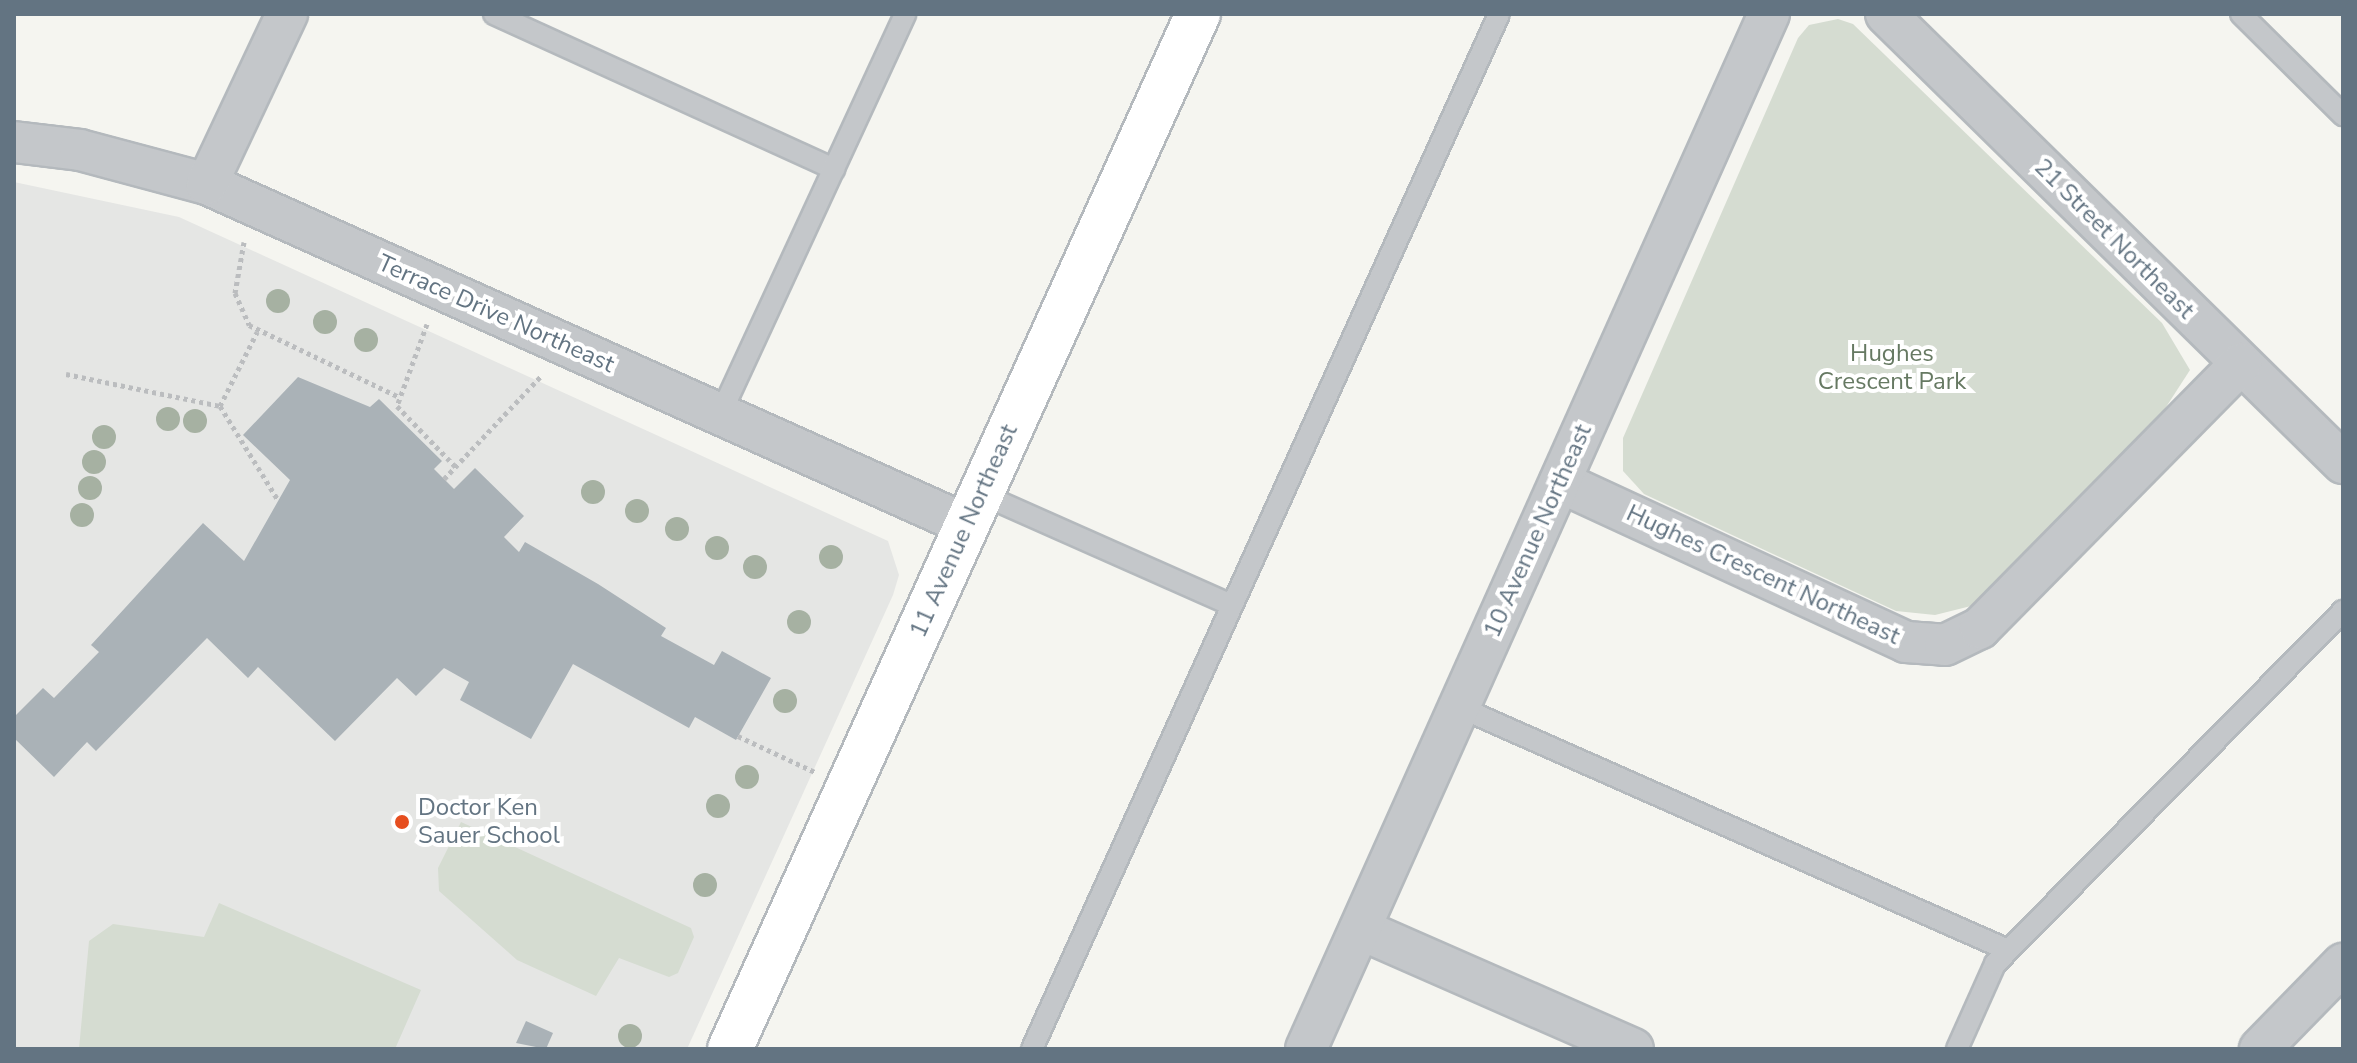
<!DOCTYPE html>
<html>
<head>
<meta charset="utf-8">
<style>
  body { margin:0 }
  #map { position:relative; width:2357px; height:1063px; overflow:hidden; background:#f5f5f0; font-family:"Nunito Sans",sans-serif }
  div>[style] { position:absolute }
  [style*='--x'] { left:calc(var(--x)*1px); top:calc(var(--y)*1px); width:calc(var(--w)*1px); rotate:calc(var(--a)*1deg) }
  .built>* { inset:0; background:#e5e6e4 }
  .green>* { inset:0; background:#d5dcd1 }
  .building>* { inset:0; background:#aab2b7 }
  .path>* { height:5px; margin-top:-2.5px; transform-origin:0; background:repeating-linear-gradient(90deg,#bbbdbf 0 4px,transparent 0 8px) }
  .roads { filter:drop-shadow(2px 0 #b4b9bd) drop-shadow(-2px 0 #b4b9bd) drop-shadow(0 2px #b4b9bd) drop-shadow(0 -2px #b4b9bd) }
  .lane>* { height:20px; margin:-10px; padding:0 10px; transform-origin:10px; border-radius:10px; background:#c4c7ca }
  .street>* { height:40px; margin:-20px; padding:0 20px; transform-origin:20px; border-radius:20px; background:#c4c7ca }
  .secondary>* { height:44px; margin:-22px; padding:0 22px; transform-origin:22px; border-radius:22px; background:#fff }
  .trees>* { width:24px; height:24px; margin:-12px; border-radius:50%; background:#a6b1a2 }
  .dots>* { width:22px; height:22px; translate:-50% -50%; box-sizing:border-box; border:4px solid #fff; border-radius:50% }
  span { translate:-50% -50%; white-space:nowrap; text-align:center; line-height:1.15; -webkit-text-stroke:8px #fff; paint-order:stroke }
  .street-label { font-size:24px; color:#637482 }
  .park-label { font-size:24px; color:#667962 }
  .poi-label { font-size:24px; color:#637482 }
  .left { translate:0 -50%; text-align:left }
  .frame { position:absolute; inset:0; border:16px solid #637482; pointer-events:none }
</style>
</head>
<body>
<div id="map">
  <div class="built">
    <i style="clip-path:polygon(14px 182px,179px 217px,888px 541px,899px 575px,893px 595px,687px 1049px,14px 1049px)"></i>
  </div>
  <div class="green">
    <i style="clip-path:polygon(1838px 19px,1853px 24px,2162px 323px,2190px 370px,2157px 421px,1975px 605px,1935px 615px,1896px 611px,1644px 494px,1623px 471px,1623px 438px,1798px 38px,1809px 25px)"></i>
    <i style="clip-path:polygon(461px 822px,691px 928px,694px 937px,678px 973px,669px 977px,619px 958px,596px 996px,517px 960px,439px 891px,438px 868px)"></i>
    <i style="clip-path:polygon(219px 903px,421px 990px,395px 1049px,79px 1049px,89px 941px,113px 924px,204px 937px)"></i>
  </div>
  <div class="building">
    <i style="clip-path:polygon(298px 377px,370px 407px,379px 399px,442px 461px,434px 469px,454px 489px,475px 468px,524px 516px,504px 537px,519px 552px,525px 542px,598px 584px,666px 628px,661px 636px,714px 665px,722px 651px,771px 678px,736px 740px,695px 717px,689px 728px,573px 664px,531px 739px,460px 700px,469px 682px,444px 668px,416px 696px,397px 678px,335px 741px,258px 667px,248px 678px,207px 638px,96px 751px,87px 742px,54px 777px,14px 738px,14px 717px,43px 688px,54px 698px,99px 652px,91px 645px,203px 523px,244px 561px,290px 480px,243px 435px)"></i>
    <i style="clip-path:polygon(526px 1021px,553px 1033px,546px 1049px,516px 1043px)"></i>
  </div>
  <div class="path">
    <i style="--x:244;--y:242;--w:52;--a:100"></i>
    <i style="--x:235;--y:293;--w:35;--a:66"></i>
    <i style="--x:249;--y:325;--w:166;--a:25.6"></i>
    <i style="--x:427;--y:324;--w:87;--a:110.1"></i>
    <i style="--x:397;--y:406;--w:85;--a:46"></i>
    <i style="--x:66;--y:374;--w:157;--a:11.7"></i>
    <i style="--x:220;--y:406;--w:110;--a:58.3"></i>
    <i style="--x:220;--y:406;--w:83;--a:-63.4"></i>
    <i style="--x:444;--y:479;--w:141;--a:-46.7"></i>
    <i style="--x:738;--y:736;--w:85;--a:25.1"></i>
  </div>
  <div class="roads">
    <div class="lane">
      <i style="--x:494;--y:14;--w:374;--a:24.5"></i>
      <i style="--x:2241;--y:14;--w:144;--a:44.7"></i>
      <i style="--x:720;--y:415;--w:442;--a:-65.2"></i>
      <i style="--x:981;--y:494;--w:274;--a:23.9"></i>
      <i style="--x:1459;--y:707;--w:600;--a:23.88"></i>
      <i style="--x:1032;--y:1049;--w:1135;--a:-65.71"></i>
      <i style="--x:1957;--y:1049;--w:93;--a:-65.9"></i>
      <i style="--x:1995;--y:964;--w:496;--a:-45.4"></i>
    </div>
    <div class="street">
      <i style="--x:1886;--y:14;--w:641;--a:44.49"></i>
      <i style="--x:14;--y:142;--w:66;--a:6.9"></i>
      <i style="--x:80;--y:150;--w:131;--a:15"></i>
      <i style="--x:207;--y:184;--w:833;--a:24.17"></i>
      <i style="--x:207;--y:184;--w:188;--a:-64.8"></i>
      <i style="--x:1560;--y:482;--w:381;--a:24.8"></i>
      <i style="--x:1906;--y:642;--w:39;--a:4"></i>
      <i style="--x:1945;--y:645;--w:39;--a:-26"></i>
      <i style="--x:1980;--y:628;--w:371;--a:-45.4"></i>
      <i style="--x:1360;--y:929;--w:298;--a:23.7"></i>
      <i style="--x:1306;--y:1049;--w:1134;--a:-65.9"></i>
      <i style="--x:2260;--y:1049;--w:119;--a:-45.7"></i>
    </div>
    <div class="secondary">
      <i style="--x:730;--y:1049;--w:1136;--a:-65.67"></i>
    </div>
  </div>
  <div class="trees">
    <i style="left:278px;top:301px"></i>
    <i style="left:325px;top:322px"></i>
    <i style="left:366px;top:340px"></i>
    <i style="left:168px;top:419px"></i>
    <i style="left:195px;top:421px"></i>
    <i style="left:104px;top:437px"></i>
    <i style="left:94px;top:462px"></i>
    <i style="left:90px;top:488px"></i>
    <i style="left:593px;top:492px"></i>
    <i style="left:637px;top:511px"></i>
    <i style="left:82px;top:515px"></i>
    <i style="left:677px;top:529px"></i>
    <i style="left:717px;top:548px"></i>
    <i style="left:831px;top:557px"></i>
    <i style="left:755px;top:567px"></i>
    <i style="left:799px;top:622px"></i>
    <i style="left:785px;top:701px"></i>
    <i style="left:747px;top:777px"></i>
    <i style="left:718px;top:806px"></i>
    <i style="left:705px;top:885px"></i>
    <i style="left:630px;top:1036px"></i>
  </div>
  <div class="dots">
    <i style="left:402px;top:822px;background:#e64e1f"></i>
  </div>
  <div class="street-label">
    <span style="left:2114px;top:239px;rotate:45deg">21 Street Northeast</span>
    <span style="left:496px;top:314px;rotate:24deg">Terrace Drive Northeast</span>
    <span style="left:964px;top:531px;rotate:-66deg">11 Avenue Northeast</span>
    <span style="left:1538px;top:531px;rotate:-66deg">10 Avenue Northeast</span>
    <span style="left:1763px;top:575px;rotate:25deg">Hughes Crescent Northeast</span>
  </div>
  <div class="park-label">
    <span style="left:1892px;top:368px">Hughes<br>Crescent Park</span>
  </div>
  <div class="poi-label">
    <span class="left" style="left:418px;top:822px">Doctor Ken<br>Sauer School</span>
  </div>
  <div class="frame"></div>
</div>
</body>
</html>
